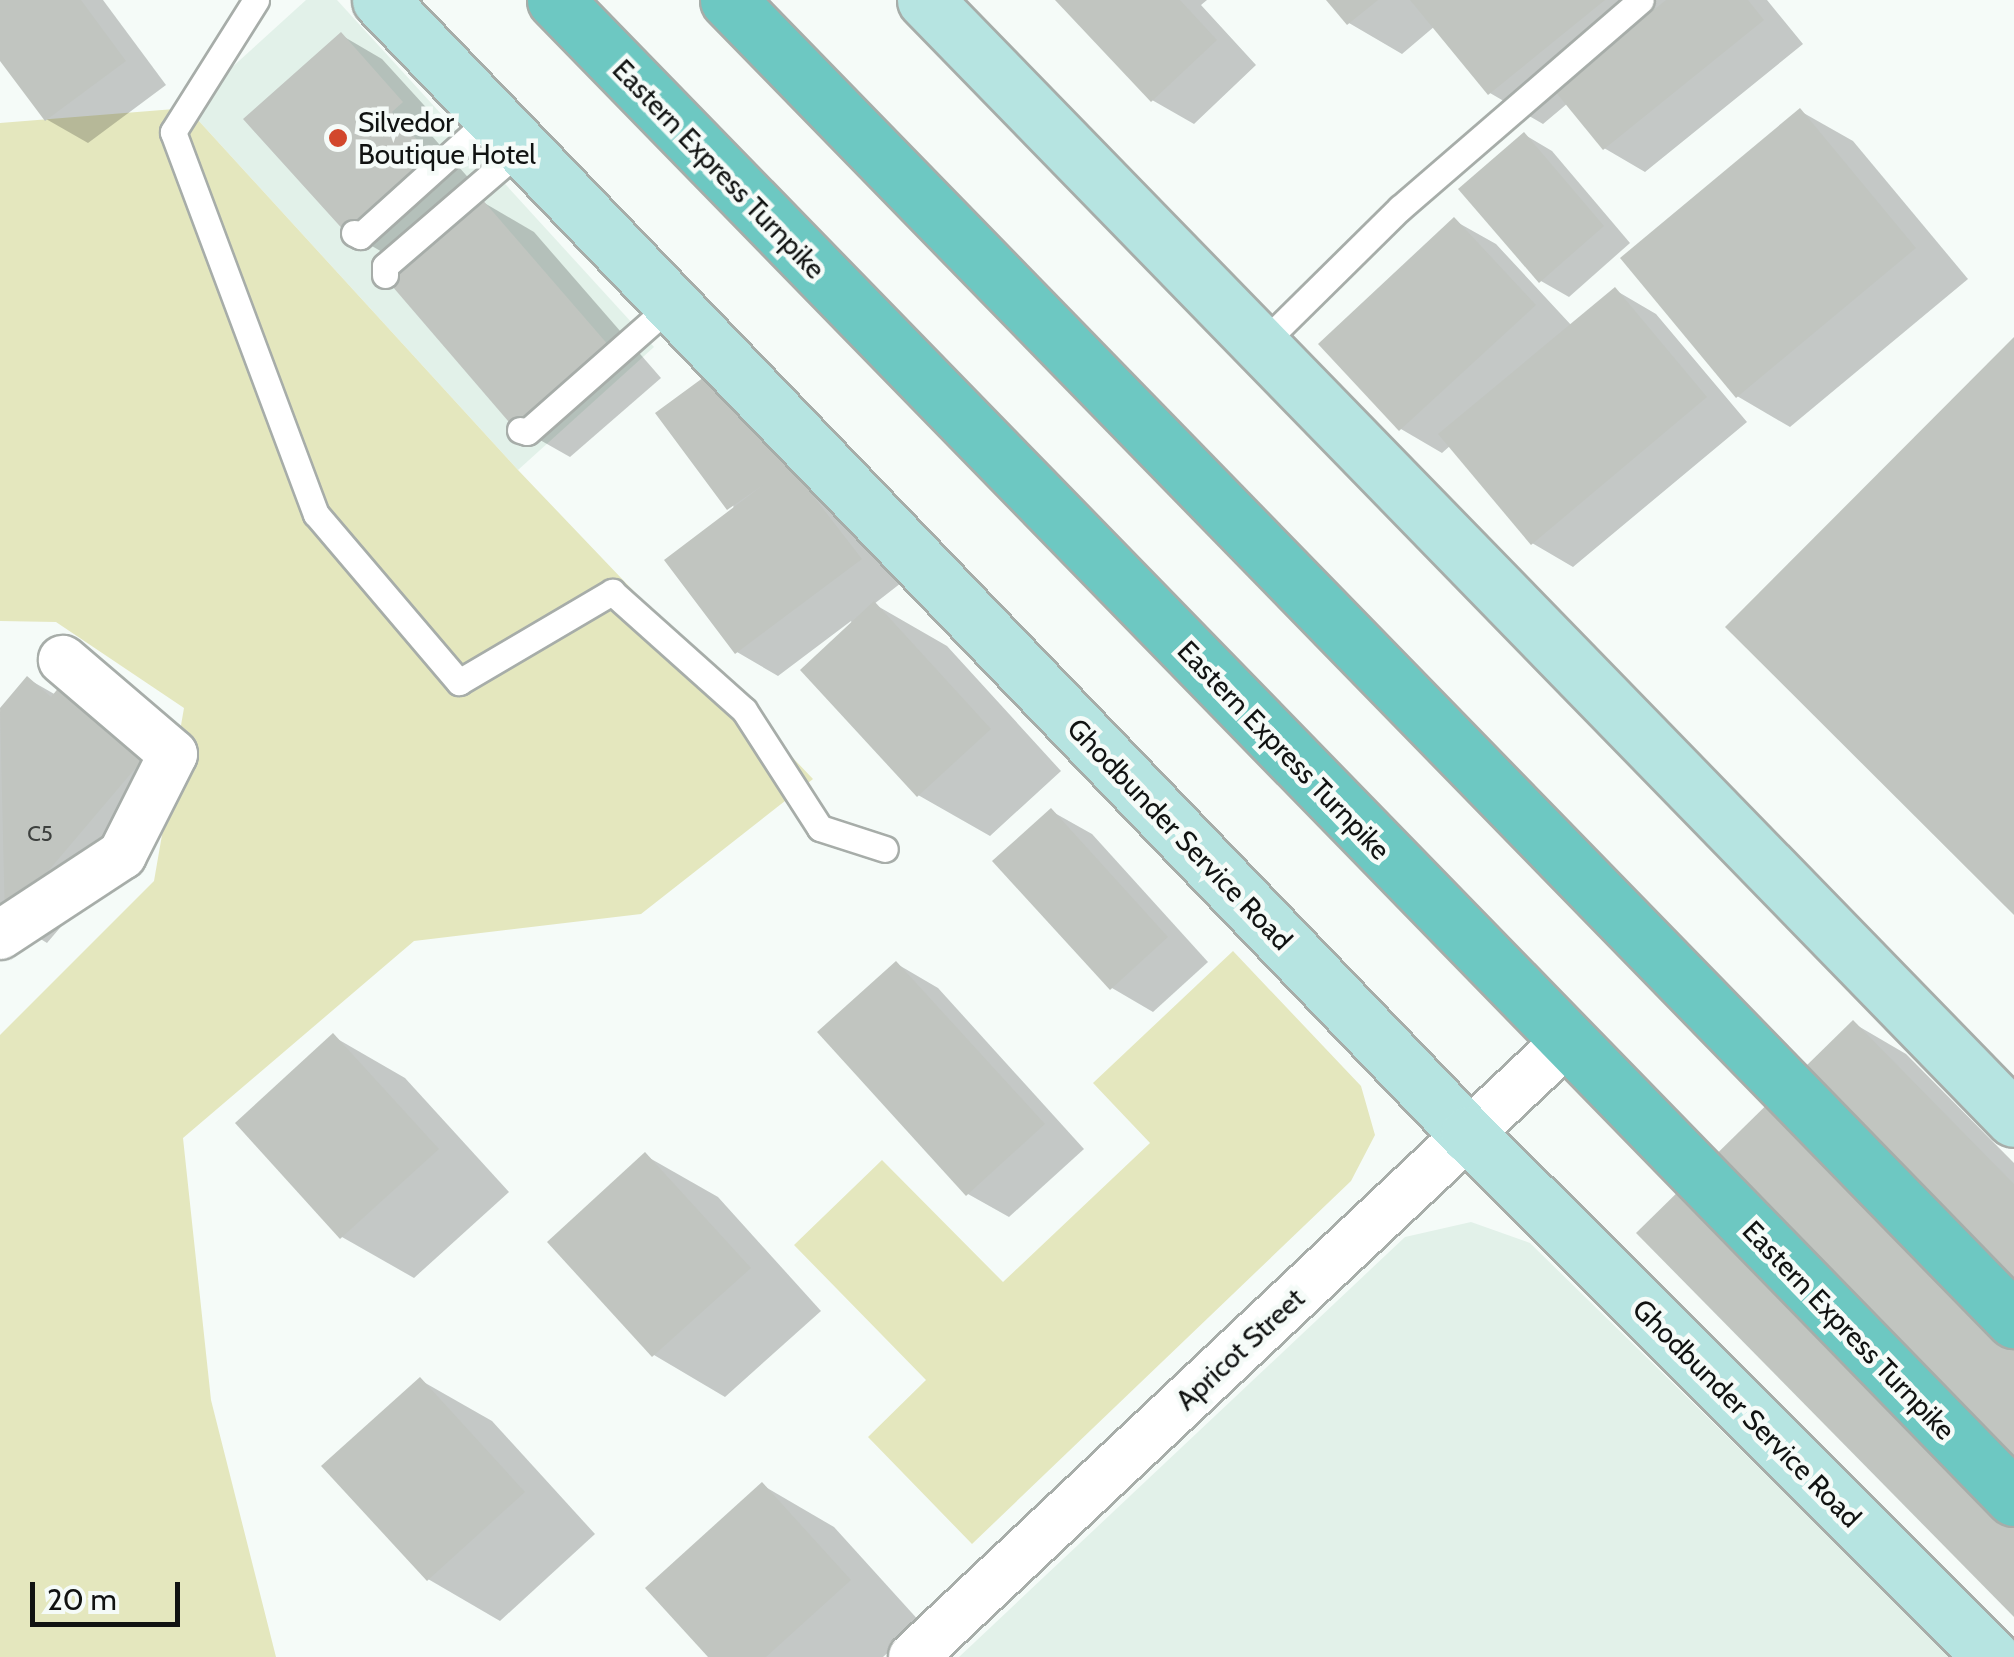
<!DOCTYPE html>
<html>
<head>
<meta charset="utf-8">
<style>
  body { margin:0 }
  #map { position:relative; width:2014px; height:1657px; overflow:hidden; background:#f5fbf8; font-family:Cabin,sans-serif }
  div>[style] { position:absolute }
  [style*='--x'] { left:calc(var(--x)*1px); top:calc(var(--y)*1px); width:calc(var(--w)*1px); rotate:calc(var(--a)*1deg) }
  .built>* { inset:0; background:#e2f1e9 }
  .green>* { inset:0; background:#e4e7be }
  .shadow>* { inset:0; background:#0003 }
  .building>* { inset:0; background:#c1c5c0 }
  .roads { filter:drop-shadow(2px 0 #a7ada9) drop-shadow(-2px 0 #a7ada9) drop-shadow(0 2px #a7ada9) drop-shadow(0 -2px #a7ada9) }
  .lane>* { height:25px; margin:-12.5px; padding:0 12.5px; transform-origin:12.5px; border-radius:12.5px; background:#fff }
  .street>* { height:48px; margin:-24px; padding:0 24px; transform-origin:24px; border-radius:24px; background:#fff }
  .secondary>* { height:55px; margin:-27.5px; padding:0 27.5px; transform-origin:27.5px; border-radius:27.5px; background:#b6e4e1 }
  .primary>* { height:55px; margin:-27.5px; padding:0 27.5px; transform-origin:27.5px; border-radius:27.5px; background:#6dc8c2 }
  .dots>* { width:28px; height:28px; translate:-50% -50%; box-sizing:border-box; border:5px solid #f5fbf8; border-radius:50% }
  span { translate:-50% -50%; white-space:nowrap; text-align:center; line-height:1.15; -webkit-text-stroke:9px #f5fbf8; paint-order:stroke }
  .number-label { font-size:22px; color:#3d403e }
  .number-label span { -webkit-text-stroke-width:0 }
  .poi-label { font-size:28px; color:#111312 }
  .left { translate:0 -50%; text-align:left }
  .street-label { font-size:28px; color:#111312 }
  .scale { position:absolute; left:30px; top:1582px; width:150px; height:45px; box-sizing:border-box; border:5px solid #111312; border-top:0; padding-left:12px; font-size:30px; line-height:35px; white-space:nowrap; color:#111312; -webkit-text-stroke:8px #f5fbf8; paint-order:stroke }
</style>
</head>
<body>
<div id="map">
  <div class="built">
    <i style="clip-path:polygon(306px 0,337px 0,654px 347px,518px 470px,187px 108px)"></i>
    <i style="clip-path:polygon(1471px 1222px,1530px 1243px,1952px 1657px,959px 1657px,1405px 1237px)"></i>
  </div>
  <div class="green">
    <i style="clip-path:polygon(187px 108px,518px 470px,813px 779px,641px 914px,414px 941px,183px 1138px,211px 1400px,276px 1657px,0 1657px,0 1035px,154px 881px,184px 708px,56px 622px,0 621px,0 123px)"></i>
    <i style="clip-path:polygon(1233px 951px,1361px 1086px,1375px 1135px,1351px 1181px,972px 1544px,868px 1437px,926px 1380px,794px 1245px,882px 1160px,1003px 1282px,1150px 1143px,1093px 1083px)"></i>
  </div>
  <div class="shadow">
    <i style="clip-path:polygon(4px 0,103px 0,166px 85px,88px 143px,46px 119px,0 56px)"></i>
    <i style="clip-path:polygon(1059px 0,1207px 0,1201px 5px,1256px 65px,1194px 124px,1152px 100px)"></i>
    <i style="clip-path:polygon(1329px 0,1767px 0,1803px 44px,1645px 172px,1604px 148px,1568px 103px,1543px 124px,1490px 93px,1435px 26px,1402px 54px,1349px 23px)"></i>
    <i style="clip-path:polygon(341px 35px,382px 59px,443px 126px,432px 136px,472px 182px,389px 256px,348px 232px)"></i>
    <i style="clip-path:polygon(1800px 111px,1853px 141px,1968px 279px,1790px 427px,1737px 396px)"></i>
    <i style="clip-path:polygon(1525px 135px,1552px 151px,1630px 243px,1569px 297px,1541px 281px)"></i>
    <i style="clip-path:polygon(481px 201px,534px 232px,661px 378px,570px 457px,517px 427px)"></i>
    <i style="clip-path:polygon(1455px 221px,1496px 244px,1572px 326px,1615px 290px,1656px 314px,1747px 422px,1573px 567px,1532px 543px,1451px 445px,1442px 453px,1401px 429px,1321px 344px)"></i>
    <i style="clip-path:polygon(715px 372px,901px 583px,874px 604px,947px 646px,1061px 771px,990px 836px,918px 795px,851px 621px,778px 676px,737px 652px,734px 511px)"></i>
    <i style="clip-path:polygon(28px 679px,56px 695px,107px 707px,190px 776px,47px 943px,0 914px,0 712px)"></i>
    <i style="clip-path:polygon(1051px 811px,1092px 834px,1208px 962px,1153px 1012px,1112px 988px)"></i>
    <i style="clip-path:polygon(897px 964px,938px 988px,1084px 1149px,1009px 1217px,968px 1194px)"></i>
    <i style="clip-path:polygon(1853px 1023px,1906px 1054px,2014px 1163px,2014px 1614px)"></i>
    <i style="clip-path:polygon(334px 1037px,405px 1078px,509px 1192px,414px 1278px,342px 1237px)"></i>
    <i style="clip-path:polygon(646px 1156px,718px 1197px,821px 1311px,725px 1397px,654px 1355px)"></i>
    <i style="clip-path:polygon(420px 1380px,492px 1421px,595px 1534px,500px 1621px,428px 1579px)"></i>
    <i style="clip-path:polygon(762px 1485px,834px 1527px,921px 1623px,883px 1657px,711px 1657px)"></i>
  </div>
  <div class="building">
    <i style="clip-path:polygon(0 0,81px 0,126px 61px,45px 121px,0 61px)"></i>
    <i style="clip-path:polygon(1055px 0,1180px 0,1217px 40px,1151px 102px)"></i>
    <i style="clip-path:polygon(1326px 0,1378px 0,1347px 25px)"></i>
    <i style="clip-path:polygon(1410px 0,1605px 0,1488px 95px)"></i>
    <i style="clip-path:polygon(1666px 0,1748px 0,1764px 20px,1603px 150px,1554px 90px)"></i>
    <i style="clip-path:polygon(341px 32px,403px 102px,392px 112px,433px 157px,347px 234px,243px 119px)"></i>
    <i style="clip-path:polygon(1800px 108px,1916px 248px,1736px 398px,1620px 258px)"></i>
    <i style="clip-path:polygon(1524px 132px,1604px 226px,1539px 283px,1458px 189px)"></i>
    <i style="clip-path:polygon(481px 198px,610px 347px,515px 429px,386px 279px)"></i>
    <i style="clip-path:polygon(1454px 217px,1536px 305px,1399px 431px,1318px 344px)"></i>
    <i style="clip-path:polygon(1615px 287px,1707px 397px,1531px 545px,1438px 434px)"></i>
    <i style="clip-path:polygon(2014px 337px,2014px 915px,1725px 627px)"></i>
    <i style="clip-path:polygon(715px 369px,862px 559px,735px 654px,664px 560px,763px 485px,727px 510px,655px 413px)"></i>
    <i style="clip-path:polygon(874px 601px,991px 729px,917px 797px,800px 670px)"></i>
    <i style="clip-path:polygon(27px 676px,51px 697px,65px 680px,150px 751px,5px 922px,0 708px)"></i>
    <i style="clip-path:polygon(1051px 808px,1168px 937px,1110px 990px,992px 861px)"></i>
    <i style="clip-path:polygon(896px 961px,1045px 1124px,966px 1196px,817px 1032px)"></i>
    <i style="clip-path:polygon(1853px 1020px,2014px 1184px,2014px 1617px,1636px 1233px)"></i>
    <i style="clip-path:polygon(333px 1033px,439px 1149px,340px 1239px,235px 1123px)"></i>
    <i style="clip-path:polygon(645px 1152px,751px 1268px,652px 1357px,547px 1242px)"></i>
    <i style="clip-path:polygon(420px 1377px,525px 1492px,427px 1581px,321px 1466px)"></i>
    <i style="clip-path:polygon(762px 1482px,851px 1580px,766px 1657px,708px 1657px,645px 1588px)"></i>
  </div>
  <div class="roads">
    <div class="lane">
      <i style="--x:256;--y:0;--w:156;--a:122.2"></i>
      <i style="--x:173;--y:132;--w:408;--a:69.5"></i>
      <i style="--x:316;--y:514;--w:221;--a:49.6"></i>
      <i style="--x:459;--y:682;--w:178;--a:-30.5"></i>
      <i style="--x:612;--y:592;--w:177;--a:41.8"></i>
      <i style="--x:744;--y:710;--w:140;--a:57.2"></i>
      <i style="--x:820;--y:828;--w:68;--a:17.9"></i>
      <i style="--x:354;--y:233;--w:7;--a:27"></i>
      <i style="--x:360;--y:236;--w:178;--a:-42"></i>
      <i style="--x:385;--y:275;--w:9;--a:-90"></i>
      <i style="--x:385;--y:266;--w:181;--a:-40.7"></i>
      <i style="--x:1260;--y:346;--w:197;--a:-44.6"></i>
      <i style="--x:1400;--y:208;--w:318;--a:-40.8"></i>
      <i style="--x:520;--y:430;--w:7;--a:16"></i>
      <i style="--x:527;--y:432;--w:193;--a:-41.4"></i>
    </div>
    <div class="street">
      <i style="--x:0;--y:935;--w:146;--a:-33.3"></i>
      <i style="--x:122;--y:855;--w:113;--a:-63.2"></i>
      <i style="--x:173;--y:754;--w:145;--a:-139.5"></i>
      <i style="--x:913;--y:1657;--w:898;--a:-43.29"></i>
    </div>
    <div class="secondary">
      <i style="--x:380;--y:0;--w:1572;--a:46.19"></i>
      <i style="--x:1468;--y:1134;--w:740;--a:44.95"></i>
      <i style="--x:925;--y:0;--w:1561;--a:45.78"></i>
    </div>
    <div class="primary">
      <i style="--x:555;--y:0;--w:2091;--a:45.76"></i>
      <i style="--x:728;--y:0;--w:1843;--a:45.75"></i>
    </div>
  </div>
  <div class="dots">
    <i style="left:338px;top:138px;background:#d2472c"></i>
  </div>
  <div class="number-label">
    <span style="left:40px;top:834px">C5</span>
  </div>
  <div class="poi-label">
    <span class="left" style="left:358px;top:138px">Silvedor<br>Boutique Hotel</span>
  </div>
  <div class="street-label">
    <span style="left:719px;top:169px;rotate:46deg">Eastern Express Turnpike</span>
    <span style="left:1284px;top:750px;rotate:46deg">Eastern Express Turnpike</span>
    <span style="left:1180px;top:834px;rotate:46deg">Ghodbunder Service Road</span>
    <span style="left:1849px;top:1330px;rotate:46deg">Eastern Express Turnpike</span>
    <span style="left:1240px;top:1349px;rotate:-43deg">Apricot Street</span>
    <span style="left:1747px;top:1413px;rotate:45deg">Ghodbunder Service Road</span>
  </div>
  <div class="scale">20 m</div>
</div>
</body>
</html>
